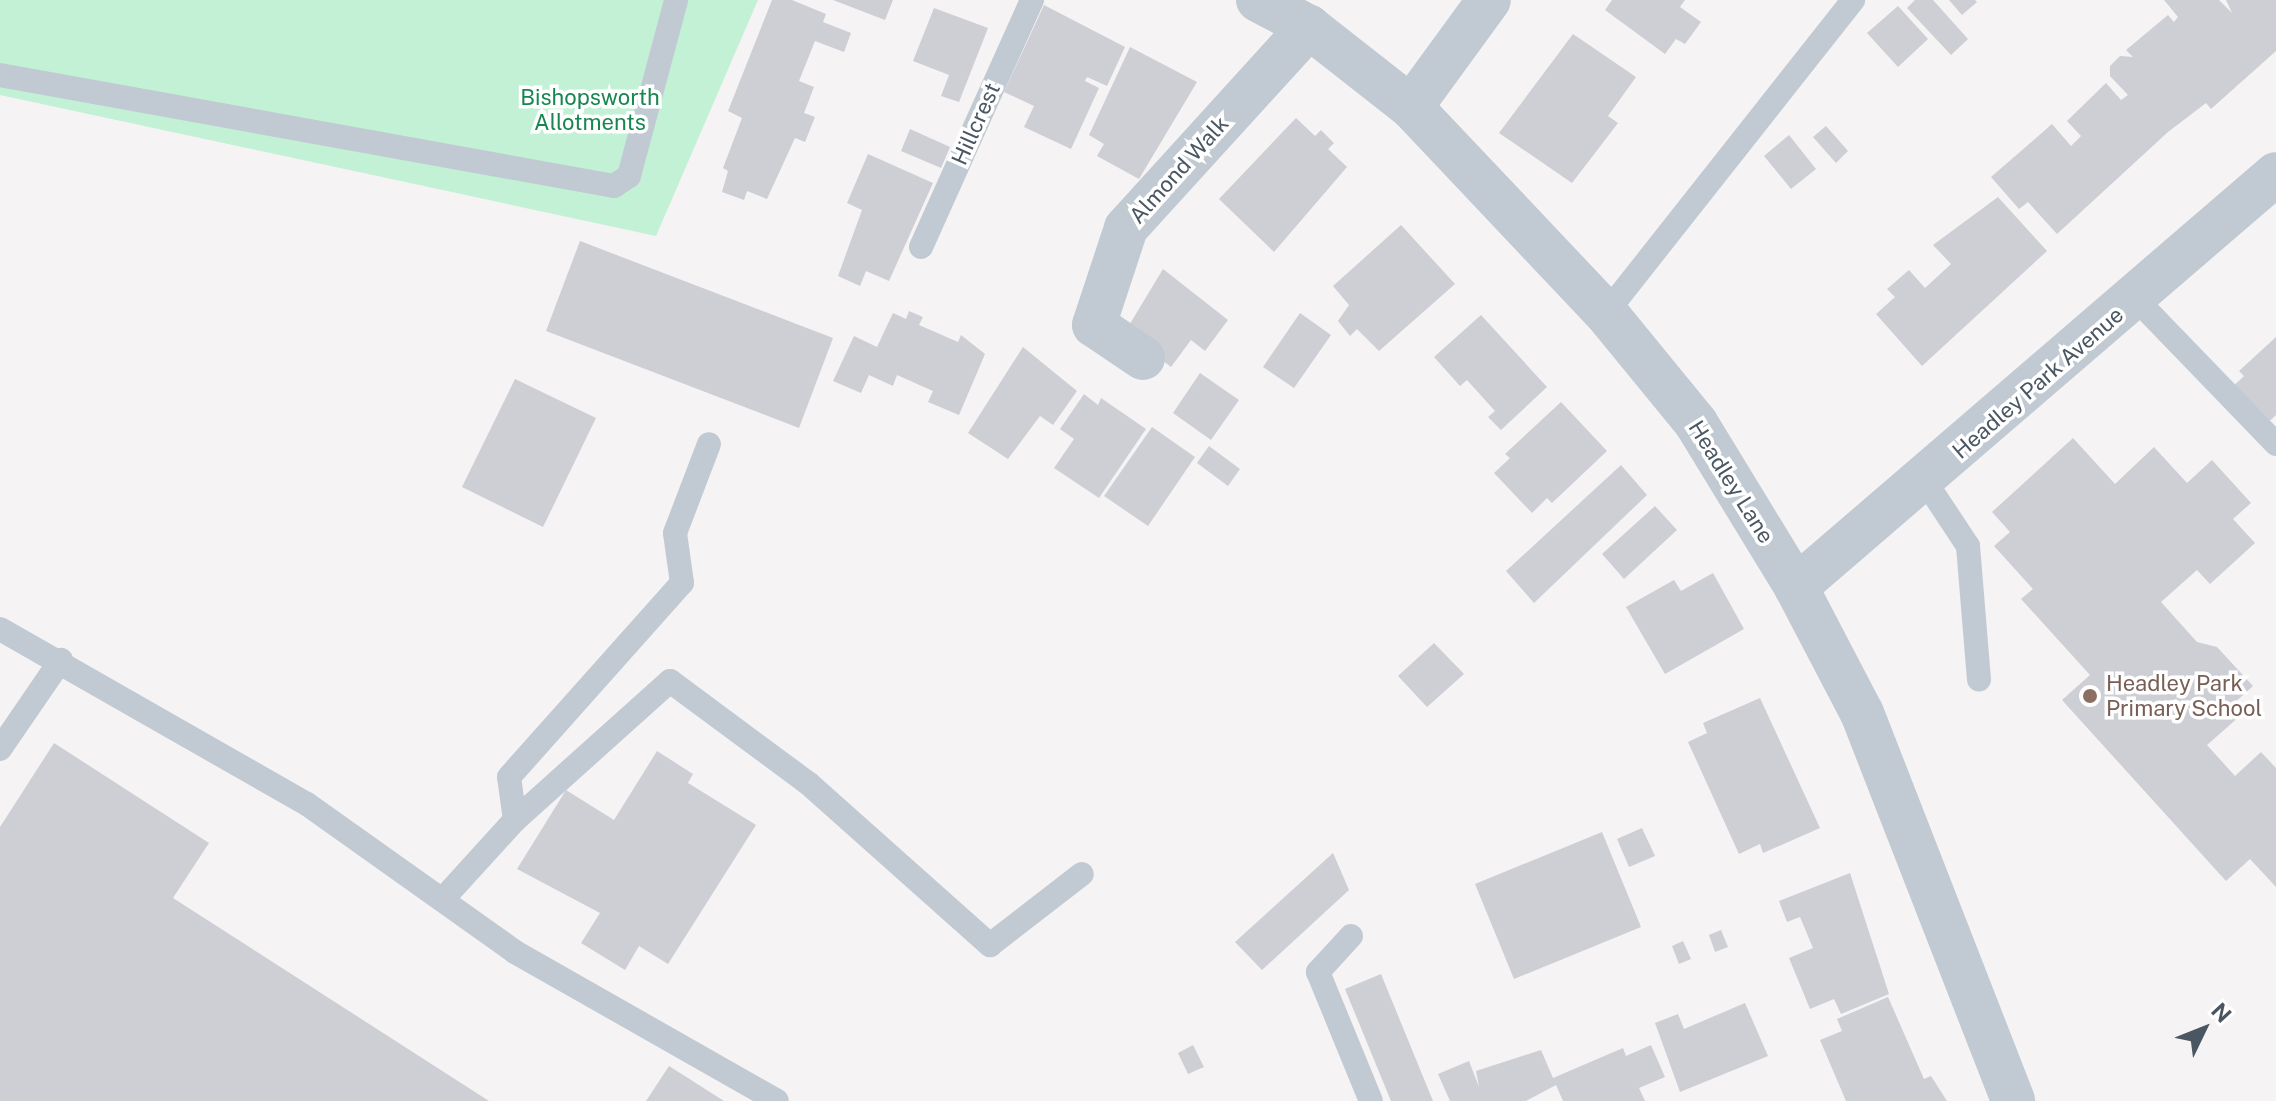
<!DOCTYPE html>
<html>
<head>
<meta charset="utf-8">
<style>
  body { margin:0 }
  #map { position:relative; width:2276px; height:1101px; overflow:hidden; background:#f5f3f3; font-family:"Public Sans",sans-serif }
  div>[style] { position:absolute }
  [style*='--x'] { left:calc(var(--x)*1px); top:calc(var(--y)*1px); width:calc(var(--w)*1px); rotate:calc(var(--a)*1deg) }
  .green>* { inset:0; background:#c3f1d5 }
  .building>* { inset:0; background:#cdcfd5 }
  .lane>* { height:24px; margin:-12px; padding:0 12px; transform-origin:12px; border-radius:12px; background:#c1cad2 }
  .street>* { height:44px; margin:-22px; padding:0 22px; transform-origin:22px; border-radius:22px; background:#c1cad2 }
  .dots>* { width:22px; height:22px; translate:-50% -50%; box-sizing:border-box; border:4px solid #fff; border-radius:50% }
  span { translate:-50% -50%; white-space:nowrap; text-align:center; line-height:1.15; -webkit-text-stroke:7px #fff; paint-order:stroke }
  .park-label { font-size:22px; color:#17864f }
  .street-label { font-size:22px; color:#4a5661 }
  .education-label { font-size:22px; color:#785e54 }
  .left { translate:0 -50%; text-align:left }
  .north { position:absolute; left:2164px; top:989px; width:80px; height:80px; -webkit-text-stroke:6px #fff; paint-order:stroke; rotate:47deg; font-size:22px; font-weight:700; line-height:32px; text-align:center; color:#4a5661 }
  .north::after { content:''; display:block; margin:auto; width:28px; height:36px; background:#4a5661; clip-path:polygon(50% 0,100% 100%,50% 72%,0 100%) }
</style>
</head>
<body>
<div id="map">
  <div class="green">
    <i style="clip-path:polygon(0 0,758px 0,656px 236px,0 95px)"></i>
  </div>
  <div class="building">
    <i style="clip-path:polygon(772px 0,792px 0,826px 14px,823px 22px,851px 33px,844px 52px,815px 41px,799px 81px,814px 87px,804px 113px,815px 117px,805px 142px,795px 138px,767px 199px,747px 191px,744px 200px,722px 192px,728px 171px,723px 168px,742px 118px,728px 111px)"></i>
    <i style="clip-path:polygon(833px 0,893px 0,885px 20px)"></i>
    <i style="clip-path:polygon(1612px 0,1685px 0,1680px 7px,1701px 22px,1685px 44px,1676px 39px,1665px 54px,1605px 10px)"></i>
    <i style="clip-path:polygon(1915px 0,1933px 0,1968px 39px,1951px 55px,1907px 8px)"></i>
    <i style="clip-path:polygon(1949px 0,1975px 0,1977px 2px,1962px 15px)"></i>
    <i style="clip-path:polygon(2164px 0,2219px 0,2232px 13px,2226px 0,2276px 0,2276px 51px,2211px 109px,2206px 103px,2168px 132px,2057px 234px,2028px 202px,2019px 209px,1991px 177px,2052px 124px,2071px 146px,2081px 136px,2067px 121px,2106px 83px,2121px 100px,2128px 95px,2110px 76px,2110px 66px,2120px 56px,2133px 57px,2126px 50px,2168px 15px,2174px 22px,2178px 17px)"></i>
    <i style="clip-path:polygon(1044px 5px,1125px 47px,1107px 86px,1087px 77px,1085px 81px,1099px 88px,1071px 149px,1024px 127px,1034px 106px,1004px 92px)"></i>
    <i style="clip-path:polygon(1898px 6px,1928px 39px,1898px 67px,1867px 33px)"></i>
    <i style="clip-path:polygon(934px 8px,988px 28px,959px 102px,941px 96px,949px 75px,913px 61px)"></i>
    <i style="clip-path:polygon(1573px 34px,1636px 77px,1608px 116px,1618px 123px,1572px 183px,1499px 133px)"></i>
    <i style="clip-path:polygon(1130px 47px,1197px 82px,1139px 179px,1097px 156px,1104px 144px,1089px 135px)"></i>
    <i style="clip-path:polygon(1296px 118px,1315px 136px,1321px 130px,1334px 143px,1328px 149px,1347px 167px,1274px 252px,1219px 199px)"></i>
    <i style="clip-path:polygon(1826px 126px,1848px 151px,1836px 163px,1813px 137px)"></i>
    <i style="clip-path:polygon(910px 129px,950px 147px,941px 168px,901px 151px)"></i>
    <i style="clip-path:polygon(1789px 135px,1816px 169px,1791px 189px,1764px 156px)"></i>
    <i style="clip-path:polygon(868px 154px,933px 183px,889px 281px,866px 271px,860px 286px,838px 276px,862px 210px,847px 203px)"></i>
    <i style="clip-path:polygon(1998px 197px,2047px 251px,1922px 366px,1876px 314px,1895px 297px,1887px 289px,1909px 270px,1925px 288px,1951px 264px,1933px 245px)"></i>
    <i style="clip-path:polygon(1401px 225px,1455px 284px,1379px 351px,1357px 329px,1350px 336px,1338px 321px,1349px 305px,1333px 286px)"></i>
    <i style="clip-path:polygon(580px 241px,833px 338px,799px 428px,546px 331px)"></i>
    <i style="clip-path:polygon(1163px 269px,1228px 320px,1205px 351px,1191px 340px,1171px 367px,1125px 332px)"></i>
    <i style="clip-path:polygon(909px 311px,923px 317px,919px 325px,958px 342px,961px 335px,985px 354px,959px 415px,928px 402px,933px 391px,897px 375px,893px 386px,869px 375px,861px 393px,833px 381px,854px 336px,877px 347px,893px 313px,906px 319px)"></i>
    <i style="clip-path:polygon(1300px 313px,1331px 335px,1294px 388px,1263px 367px)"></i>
    <i style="clip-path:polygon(1481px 315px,1547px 387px,1501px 430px,1488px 417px,1495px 411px,1467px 380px,1460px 386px,1434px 357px)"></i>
    <i style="clip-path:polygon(2276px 337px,2276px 415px,2262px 428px,2228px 391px,2244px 376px,2239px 371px)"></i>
    <i style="clip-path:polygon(1023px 347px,1077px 391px,1053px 425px,1040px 416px,1008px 459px,968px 433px)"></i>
    <i style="clip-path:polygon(1200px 373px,1239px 400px,1211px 440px,1173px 413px)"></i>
    <i style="clip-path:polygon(515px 379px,596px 418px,543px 527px,462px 487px)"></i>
    <i style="clip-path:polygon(1084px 394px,1098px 405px,1101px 398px,1146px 429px,1099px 498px,1054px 468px,1074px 439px,1060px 429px)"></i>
    <i style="clip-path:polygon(1561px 402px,1607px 451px,1552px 503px,1547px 498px,1532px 513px,1494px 473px,1510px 458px,1505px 454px)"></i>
    <i style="clip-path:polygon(1152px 427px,1195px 457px,1148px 526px,1104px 496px)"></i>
    <i style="clip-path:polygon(2073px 438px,2115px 484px,2154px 447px,2187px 483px,2212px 460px,2251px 503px,2233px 519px,2255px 543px,2210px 584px,2197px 570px,2161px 602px,2197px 642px,2217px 647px,2253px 686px,2232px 705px,2241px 715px,2207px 745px,2235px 776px,2261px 752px,2276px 768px,2276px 887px,2250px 859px,2226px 881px,2062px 700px,2090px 675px,2021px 599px,2033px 589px,1994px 546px,2010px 532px,1992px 512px)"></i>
    <i style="clip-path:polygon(1209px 446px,1240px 469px,1228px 486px,1197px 463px)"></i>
    <i style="clip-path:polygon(1621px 465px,1647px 495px,1534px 603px,1506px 571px)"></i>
    <i style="clip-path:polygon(1655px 506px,1677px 530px,1624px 579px,1602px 554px)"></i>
    <i style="clip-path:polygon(1713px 573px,1744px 629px,1665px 674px,1626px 607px,1674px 580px,1681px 591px)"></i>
    <i style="clip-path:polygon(1434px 643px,1464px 674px,1427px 707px,1398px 676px)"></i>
    <i style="clip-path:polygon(1760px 698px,1820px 828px,1763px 853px,1760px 844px,1739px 854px,1688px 742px,1707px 733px,1703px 723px)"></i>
    <i style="clip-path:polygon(54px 743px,209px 843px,173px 898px,489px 1101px,0 1101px,0 827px)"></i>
    <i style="clip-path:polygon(657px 751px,693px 774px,688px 783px,756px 825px,668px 964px,639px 946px,625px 970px,581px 943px,600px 913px,517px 869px,566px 790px,614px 820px)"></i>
    <i style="clip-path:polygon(1642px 828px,1655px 856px,1629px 867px,1617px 839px)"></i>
    <i style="clip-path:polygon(1602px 832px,1641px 927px,1514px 979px,1475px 884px)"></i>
    <i style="clip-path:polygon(1333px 853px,1349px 890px,1262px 970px,1235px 942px)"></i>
    <i style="clip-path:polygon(1850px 873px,1889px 994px,1841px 1014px,1834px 999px,1810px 1009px,1789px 958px,1813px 948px,1800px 917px,1787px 922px,1779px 901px)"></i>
    <i style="clip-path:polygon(1721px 930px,1728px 947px,1715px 952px,1709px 935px)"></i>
    <i style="clip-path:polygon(1683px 941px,1691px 959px,1679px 964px,1672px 946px)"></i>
    <i style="clip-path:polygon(1381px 974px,1433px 1101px,1391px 1101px,1345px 989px)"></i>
    <i style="clip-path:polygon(1888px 997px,1924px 1079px,1931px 1076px,1947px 1101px,1846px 1101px,1820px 1040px,1842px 1031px,1837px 1019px)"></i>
    <i style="clip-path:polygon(1745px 1003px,1768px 1056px,1680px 1092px,1655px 1023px,1678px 1014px,1684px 1029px)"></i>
    <i style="clip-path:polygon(1193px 1045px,1204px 1067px,1188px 1074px,1178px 1053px)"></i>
    <i style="clip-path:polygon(1651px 1045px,1665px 1077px,1639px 1088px,1645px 1101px,1563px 1101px,1556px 1085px,1526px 1101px,1450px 1101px,1438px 1074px,1469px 1061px,1479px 1087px,1476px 1071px,1541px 1050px,1553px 1078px,1623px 1048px,1626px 1056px)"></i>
    <i style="clip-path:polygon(669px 1066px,724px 1101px,646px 1101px)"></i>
  </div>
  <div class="lane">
    <i style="--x:0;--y:75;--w:624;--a:10.25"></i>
    <i style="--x:614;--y:186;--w:18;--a:-34"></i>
    <i style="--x:629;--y:176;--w:182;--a:-75"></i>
    <i style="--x:921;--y:247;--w:271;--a:-65.8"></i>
    <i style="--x:2135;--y:298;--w:203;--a:46"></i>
    <i style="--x:1606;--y:313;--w:399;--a:-51.7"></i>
    <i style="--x:1925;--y:481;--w:78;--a:56.5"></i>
    <i style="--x:1968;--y:546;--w:134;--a:85.3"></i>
    <i style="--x:0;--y:629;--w:353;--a:29.7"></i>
    <i style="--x:307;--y:804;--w:255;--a:35.4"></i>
    <i style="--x:515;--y:952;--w:301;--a:29.6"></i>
    <i style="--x:0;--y:749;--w:108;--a:-55.6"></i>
    <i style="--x:515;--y:820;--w:43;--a:-97.9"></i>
    <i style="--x:509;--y:777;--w:260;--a:-48.3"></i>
    <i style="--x:682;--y:583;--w:50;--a:-98"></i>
    <i style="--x:675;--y:533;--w:95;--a:-69.1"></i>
    <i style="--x:443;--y:899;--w:107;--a:-47.7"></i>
    <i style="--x:515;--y:820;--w:208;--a:-41.9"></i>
    <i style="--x:670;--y:681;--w:172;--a:36.5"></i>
    <i style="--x:808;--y:783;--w:244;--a:41.7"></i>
    <i style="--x:990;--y:945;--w:116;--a:-37.7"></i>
    <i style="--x:1351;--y:936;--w:49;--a:132.5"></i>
    <i style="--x:1318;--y:972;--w:139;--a:67.7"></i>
  </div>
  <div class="street">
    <i style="--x:1258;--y:0;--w:58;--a:27.9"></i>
    <i style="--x:1309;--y:27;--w:130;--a:38.1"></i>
    <i style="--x:1411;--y:107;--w:284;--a:46.6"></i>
    <i style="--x:1606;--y:313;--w:142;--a:50.7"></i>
    <i style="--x:1696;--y:423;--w:192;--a:58.6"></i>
    <i style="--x:1796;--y:587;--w:142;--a:62.4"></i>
    <i style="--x:1862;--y:713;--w:416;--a:68.7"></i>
    <i style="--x:1411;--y:107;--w:132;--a:-53.9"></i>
    <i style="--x:1143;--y:358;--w:59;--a:-146"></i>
    <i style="--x:1094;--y:325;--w:102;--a:-71.7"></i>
    <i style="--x:1126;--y:228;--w:272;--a:-47.7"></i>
    <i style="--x:1796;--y:587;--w:633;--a:-40.71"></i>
  </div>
  <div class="dots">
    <i style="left:2090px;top:696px;background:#8d6e63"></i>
  </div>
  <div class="park-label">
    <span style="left:590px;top:110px">Bishopsworth<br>Allotments</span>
  </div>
  <div class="street-label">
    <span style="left:976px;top:124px;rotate:-66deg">Hillcrest</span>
    <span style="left:1179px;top:170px;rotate:-48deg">Almond Walk</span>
    <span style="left:2038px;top:383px;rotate:-41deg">Headley Park Avenue</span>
    <span style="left:1731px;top:482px;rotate:58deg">Headley Lane</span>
  </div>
  <div class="education-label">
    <span class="left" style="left:2106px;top:696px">Headley Park<br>Primary School</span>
  </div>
  <div class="north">N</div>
</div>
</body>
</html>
